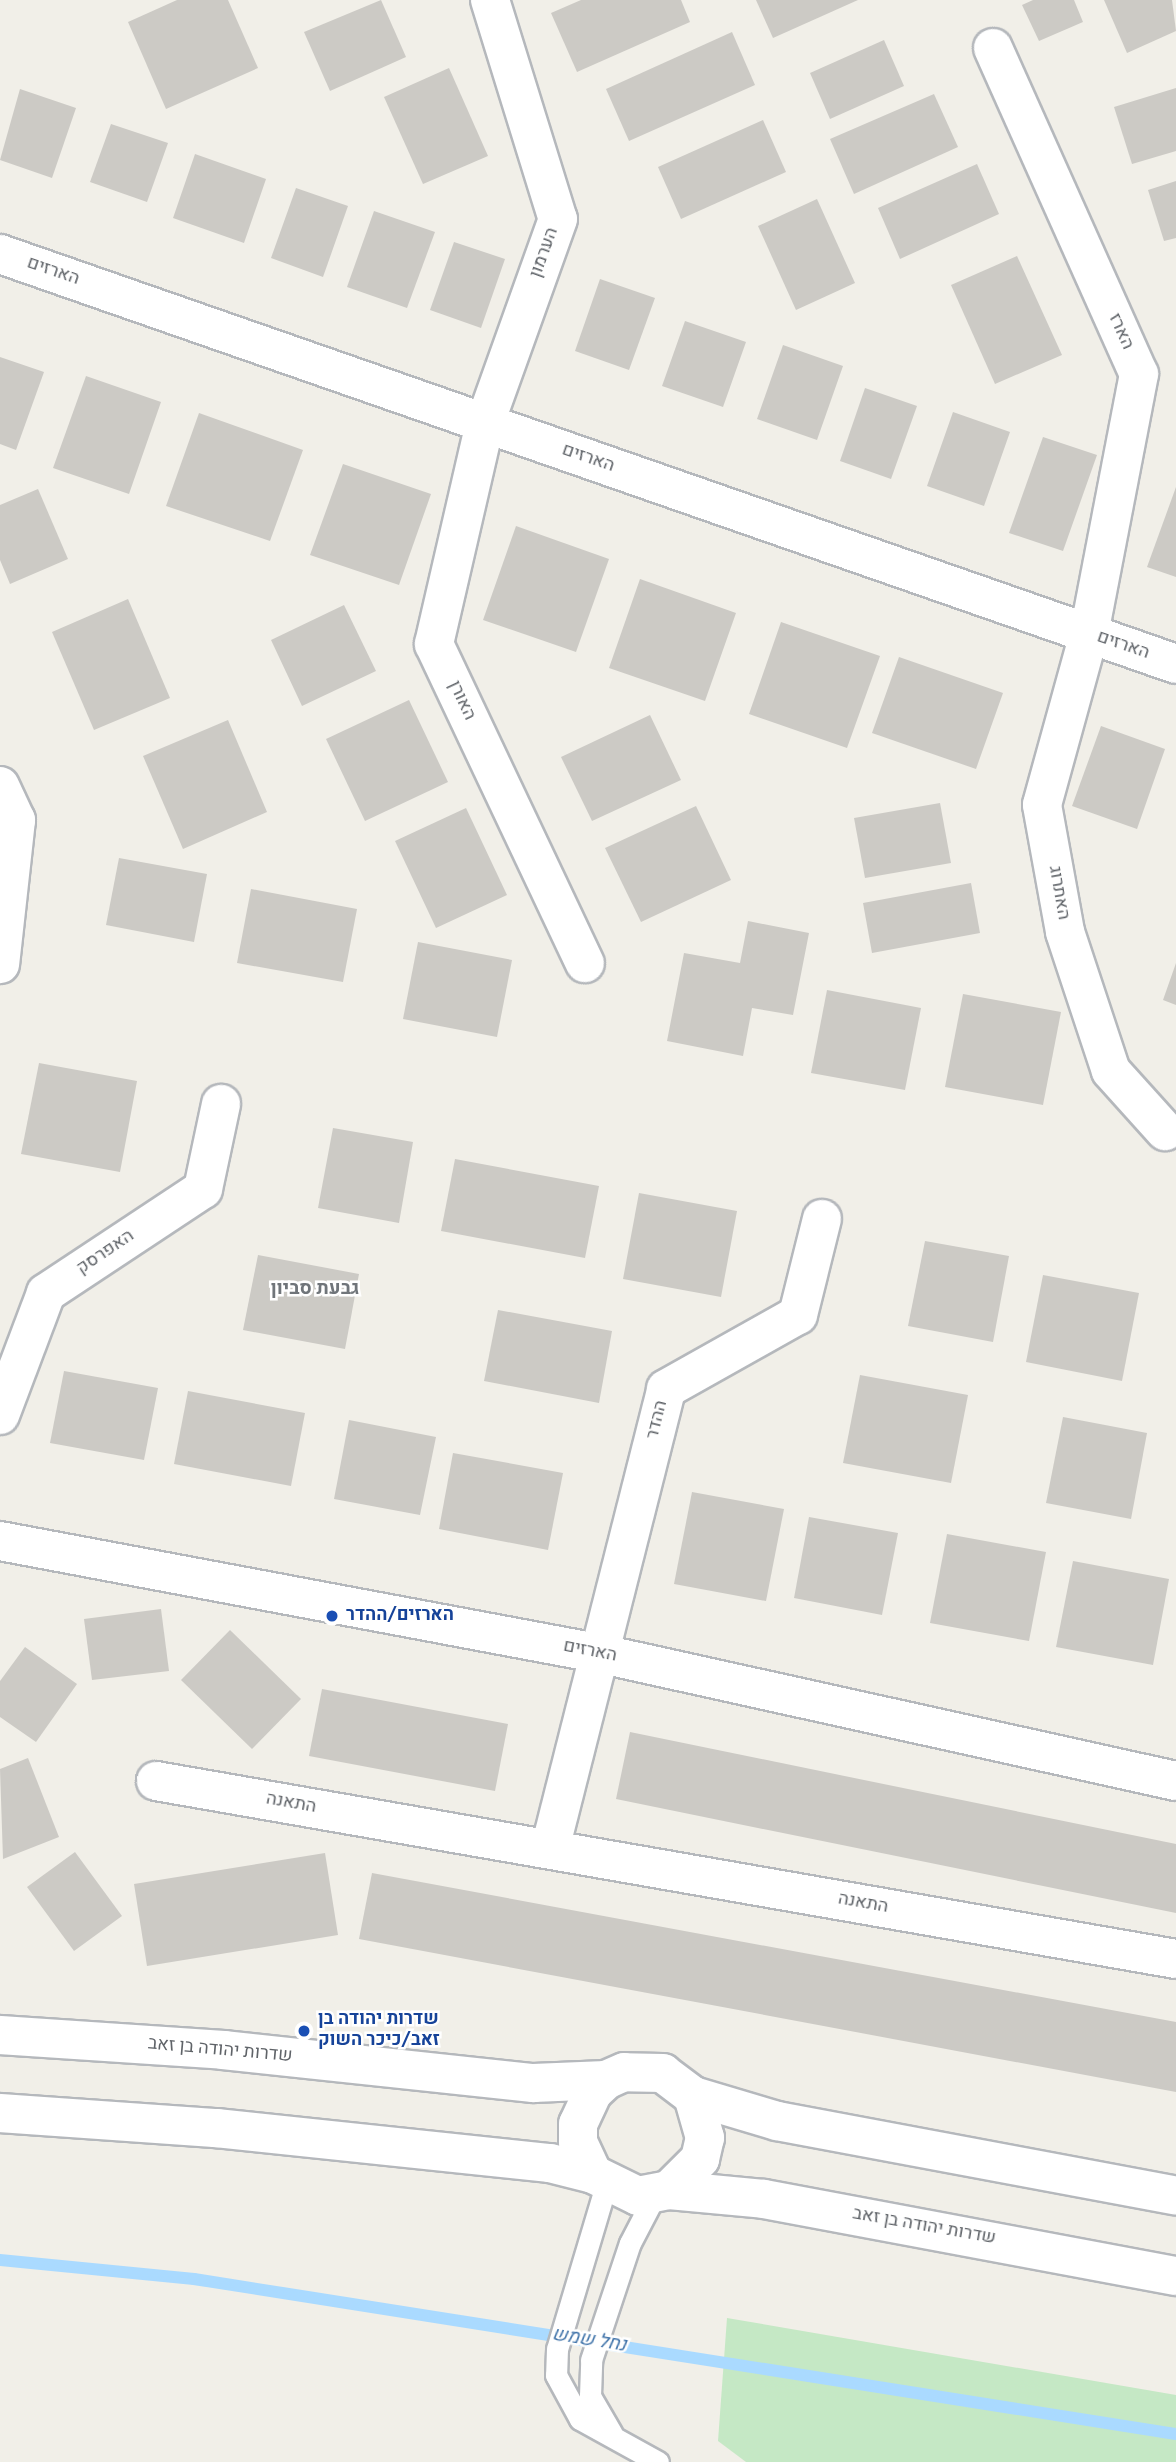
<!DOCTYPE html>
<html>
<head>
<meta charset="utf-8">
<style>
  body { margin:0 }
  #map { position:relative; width:1176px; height:2462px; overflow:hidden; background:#f1efe8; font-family:Overpass,Heebo,sans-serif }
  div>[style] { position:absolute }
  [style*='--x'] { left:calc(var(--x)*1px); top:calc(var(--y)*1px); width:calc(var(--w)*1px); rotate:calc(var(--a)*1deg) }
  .green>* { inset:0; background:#c5e8c5 }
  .stream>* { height:12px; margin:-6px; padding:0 6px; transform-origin:6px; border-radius:6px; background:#aadaff }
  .building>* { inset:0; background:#cccac5 }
  .roads { filter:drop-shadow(2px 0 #b5b8bc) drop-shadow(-2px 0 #b5b8bc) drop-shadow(0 2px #b5b8bc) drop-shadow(0 -2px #b5b8bc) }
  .lane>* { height:21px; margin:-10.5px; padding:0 10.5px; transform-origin:10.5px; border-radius:10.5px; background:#fff }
  .street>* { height:38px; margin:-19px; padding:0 19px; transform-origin:19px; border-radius:19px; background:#fff }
  .secondary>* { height:38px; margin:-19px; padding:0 19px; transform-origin:19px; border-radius:19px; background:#fff }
  .dots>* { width:19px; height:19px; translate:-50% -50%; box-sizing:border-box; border:4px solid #fff; border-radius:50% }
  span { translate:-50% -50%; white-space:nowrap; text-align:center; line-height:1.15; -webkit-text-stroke:5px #fff; paint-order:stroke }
  .street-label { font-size:18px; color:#5f6368 }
  .transit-label { font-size:18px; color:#164399; font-weight:700 }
  .left { translate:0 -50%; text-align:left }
  .neighbourhood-label { font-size:19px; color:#70757a; font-weight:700 }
  .water-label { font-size:19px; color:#4174aa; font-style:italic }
</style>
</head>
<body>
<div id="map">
  <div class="green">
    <i style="clip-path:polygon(727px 2318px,1176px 2395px,1176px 2462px,746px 2462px,718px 2441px)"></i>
  </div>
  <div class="stream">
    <i style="--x:0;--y:2260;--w:195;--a:5.6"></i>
    <i style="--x:194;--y:2279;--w:994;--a:8.97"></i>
  </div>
  <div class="building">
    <i style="clip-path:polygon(177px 0,228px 0,258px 68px,166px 109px,128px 22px)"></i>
    <i style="clip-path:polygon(381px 0,406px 57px,330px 91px,304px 32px)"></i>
    <i style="clip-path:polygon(581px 0,681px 0,690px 22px,577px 72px,551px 13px)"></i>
    <i style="clip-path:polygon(756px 0,858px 0,773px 38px)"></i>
    <i style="clip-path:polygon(1033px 0,1074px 0,1083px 22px,1039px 41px,1022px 5px)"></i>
    <i style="clip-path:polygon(1104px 0,1172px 0,1176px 31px,1127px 53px)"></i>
    <i style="clip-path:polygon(732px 32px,755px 85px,629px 141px,606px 89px)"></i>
    <i style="clip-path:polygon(884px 40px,904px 86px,830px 119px,810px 73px)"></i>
    <i style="clip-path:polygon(449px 68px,488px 156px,423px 184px,384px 97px)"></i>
    <i style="clip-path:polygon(1176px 88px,1176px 151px,1132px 164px,1114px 107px)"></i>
    <i style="clip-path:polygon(20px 89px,76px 108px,52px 178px,0 160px)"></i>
    <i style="clip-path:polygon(934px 94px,958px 147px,854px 194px,830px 139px)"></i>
    <i style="clip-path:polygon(763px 120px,786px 172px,681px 219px,658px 167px)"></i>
    <i style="clip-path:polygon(111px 124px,168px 143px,147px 202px,90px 182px)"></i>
    <i style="clip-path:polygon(195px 154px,266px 179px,244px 243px,173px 218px)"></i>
    <i style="clip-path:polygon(977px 164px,999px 214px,900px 259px,878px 208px)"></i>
    <i style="clip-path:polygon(1176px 181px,1176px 238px,1164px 241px,1148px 190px)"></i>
    <i style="clip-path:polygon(296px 188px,348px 206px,323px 277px,271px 258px)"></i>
    <i style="clip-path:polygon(817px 199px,855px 283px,796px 310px,758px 226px)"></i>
    <i style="clip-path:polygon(374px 211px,435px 232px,407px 308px,347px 287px)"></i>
    <i style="clip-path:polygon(454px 242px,505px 259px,481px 328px,430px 310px)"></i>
    <i style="clip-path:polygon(1017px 256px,1062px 355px,995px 384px,951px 285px)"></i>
    <i style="clip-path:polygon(600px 279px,655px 298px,629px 370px,575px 351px)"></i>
    <i style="clip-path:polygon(685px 321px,746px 342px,723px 407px,662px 386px)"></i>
    <i style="clip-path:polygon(783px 345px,843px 366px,817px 440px,757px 419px)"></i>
    <i style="clip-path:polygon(0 357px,44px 372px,16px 450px,0 444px)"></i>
    <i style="clip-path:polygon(86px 376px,161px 402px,129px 494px,53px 468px)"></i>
    <i style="clip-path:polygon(865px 388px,917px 406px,891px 479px,840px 461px)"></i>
    <i style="clip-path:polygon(953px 412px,1010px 432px,984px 506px,927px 486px)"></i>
    <i style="clip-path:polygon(199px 413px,303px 450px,270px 541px,166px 506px)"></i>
    <i style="clip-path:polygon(1043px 437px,1097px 455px,1063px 551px,1009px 533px)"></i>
    <i style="clip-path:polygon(343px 464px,431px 494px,399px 585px,310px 555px)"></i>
    <i style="clip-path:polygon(1176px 487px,1176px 577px,1147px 567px)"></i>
    <i style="clip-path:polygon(38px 489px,68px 559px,10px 584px,0 560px,0 505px)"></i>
    <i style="clip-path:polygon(516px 526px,609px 559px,576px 652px,483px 620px)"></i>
    <i style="clip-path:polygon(640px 579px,736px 613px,705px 701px,609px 668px)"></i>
    <i style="clip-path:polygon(128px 599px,170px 698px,94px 730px,52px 632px)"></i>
    <i style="clip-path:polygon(344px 605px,376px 671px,302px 706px,271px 640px)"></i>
    <i style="clip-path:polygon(781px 622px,880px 656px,847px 748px,749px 714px)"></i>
    <i style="clip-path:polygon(899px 657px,1003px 693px,976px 769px,872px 733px)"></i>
    <i style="clip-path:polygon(409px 700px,448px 782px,365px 821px,326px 739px)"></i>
    <i style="clip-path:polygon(650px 715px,681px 780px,592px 821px,561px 757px)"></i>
    <i style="clip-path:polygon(228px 720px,267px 812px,183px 849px,143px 756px)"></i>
    <i style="clip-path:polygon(1101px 726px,1165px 749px,1137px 829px,1072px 806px)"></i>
    <i style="clip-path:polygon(940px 803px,951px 863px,865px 878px,854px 818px)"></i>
    <i style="clip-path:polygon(696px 806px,731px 880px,641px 922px,605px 848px)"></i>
    <i style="clip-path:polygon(466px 808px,507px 895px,436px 928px,395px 841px)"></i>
    <i style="clip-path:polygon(119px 858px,207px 874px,194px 942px,106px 925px)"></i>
    <i style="clip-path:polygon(971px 883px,980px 933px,872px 953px,863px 903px)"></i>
    <i style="clip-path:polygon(251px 889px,357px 909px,343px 982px,237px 963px)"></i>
    <i style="clip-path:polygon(748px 921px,809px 933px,793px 1015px,752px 1008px,743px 1056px,667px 1041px,684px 953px,740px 963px)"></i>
    <i style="clip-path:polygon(418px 942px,512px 960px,497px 1037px,403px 1019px)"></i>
    <i style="clip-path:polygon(1176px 963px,1176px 1005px,1163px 1000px)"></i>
    <i style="clip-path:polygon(827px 990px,921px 1008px,905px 1090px,811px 1073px)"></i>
    <i style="clip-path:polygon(963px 994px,1061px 1012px,1043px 1105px,945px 1087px)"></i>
    <i style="clip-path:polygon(39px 1063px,137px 1081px,120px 1172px,21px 1154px)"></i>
    <i style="clip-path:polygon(333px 1128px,413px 1142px,399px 1223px,318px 1208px)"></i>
    <i style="clip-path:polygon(455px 1159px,599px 1186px,585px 1258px,441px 1231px)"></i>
    <i style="clip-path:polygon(639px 1193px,737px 1211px,721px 1297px,623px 1279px)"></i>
    <i style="clip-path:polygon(925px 1241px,1009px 1256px,993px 1342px,908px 1326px)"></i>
    <i style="clip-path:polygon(258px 1255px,359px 1274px,345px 1349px,243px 1330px)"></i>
    <i style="clip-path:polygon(1043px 1275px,1139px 1293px,1122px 1381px,1026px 1362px)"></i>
    <i style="clip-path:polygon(498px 1310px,612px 1331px,599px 1403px,484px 1381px)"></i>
    <i style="clip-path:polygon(64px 1371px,158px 1388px,144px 1460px,50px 1443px)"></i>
    <i style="clip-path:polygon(860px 1375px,968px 1395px,951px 1483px,843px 1463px)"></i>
    <i style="clip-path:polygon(188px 1391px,305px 1413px,291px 1486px,174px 1464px)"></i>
    <i style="clip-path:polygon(1063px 1417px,1147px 1433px,1131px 1519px,1046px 1503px)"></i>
    <i style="clip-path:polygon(349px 1420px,436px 1437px,420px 1515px,334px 1499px)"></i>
    <i style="clip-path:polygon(453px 1453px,563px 1473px,548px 1550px,439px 1529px)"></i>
    <i style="clip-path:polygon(692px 1492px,784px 1509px,766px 1601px,674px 1584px)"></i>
    <i style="clip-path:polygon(809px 1517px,898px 1533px,882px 1615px,794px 1598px)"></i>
    <i style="clip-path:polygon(947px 1534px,1046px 1552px,1029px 1641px,930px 1623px)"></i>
    <i style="clip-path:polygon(1073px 1561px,1169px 1579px,1153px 1665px,1056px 1647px)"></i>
    <i style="clip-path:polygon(161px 1609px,169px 1671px,92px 1680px,84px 1619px)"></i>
    <i style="clip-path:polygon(230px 1630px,301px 1699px,252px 1749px,181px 1680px)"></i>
    <i style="clip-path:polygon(25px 1647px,77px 1684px,36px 1742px,0 1717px,0 1681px)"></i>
    <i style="clip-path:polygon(322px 1689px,508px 1724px,495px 1791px,309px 1756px)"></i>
    <i style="clip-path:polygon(630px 1732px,1176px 1844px,1176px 1913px,616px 1799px)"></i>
    <i style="clip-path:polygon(28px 1758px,59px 1837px,3px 1859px,0 1769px)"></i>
    <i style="clip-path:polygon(75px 1852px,122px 1916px,74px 1951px,27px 1887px)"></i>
    <i style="clip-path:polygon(325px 1853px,338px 1935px,147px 1966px,134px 1884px)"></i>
    <i style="clip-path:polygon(372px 1873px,1176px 2022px,1176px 2092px,359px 1939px)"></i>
  </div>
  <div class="roads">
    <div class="lane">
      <i style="--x:606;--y:2185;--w:171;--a:106.6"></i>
      <i style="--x:557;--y:2349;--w:26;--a:92"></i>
      <i style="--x:556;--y:2375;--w:50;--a:61.4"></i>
      <i style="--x:580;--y:2419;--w:89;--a:28.9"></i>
      <i style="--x:612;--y:2434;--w:44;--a:-120.1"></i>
      <i style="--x:590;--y:2396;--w:36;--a:-88"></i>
      <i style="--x:591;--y:2360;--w:123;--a:-71.6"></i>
      <i style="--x:630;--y:2243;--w:54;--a:-62.5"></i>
    </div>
    <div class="street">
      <i style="--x:490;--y:0;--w:229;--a:72.8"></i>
      <i style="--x:558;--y:219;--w:217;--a:109.7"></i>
      <i style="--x:485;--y:423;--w:227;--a:103"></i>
      <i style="--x:434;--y:644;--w:353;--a:64.7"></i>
      <i style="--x:993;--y:48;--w:357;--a:65.9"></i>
      <i style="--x:1139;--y:374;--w:265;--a:100.9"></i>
      <i style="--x:1089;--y:634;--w:177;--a:105.4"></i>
      <i style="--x:1042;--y:805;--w:129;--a:79.7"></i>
      <i style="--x:1065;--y:932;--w:146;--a:71.7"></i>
      <i style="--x:1111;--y:1071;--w:81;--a:48"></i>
      <i style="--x:0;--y:786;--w:38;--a:65"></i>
      <i style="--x:16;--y:820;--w:145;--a:96.3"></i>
      <i style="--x:0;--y:1415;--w:130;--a:-69.3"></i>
      <i style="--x:46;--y:1293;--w:188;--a:-33.5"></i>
      <i style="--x:203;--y:1189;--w:87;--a:-78"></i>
      <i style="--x:156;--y:1781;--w:1035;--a:9.9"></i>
      <i style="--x:550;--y:1849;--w:474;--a:-75.8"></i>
      <i style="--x:666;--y:1389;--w:151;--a:-29.3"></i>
      <i style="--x:798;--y:1315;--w:99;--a:-76"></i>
    </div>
    <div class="secondary">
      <i style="--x:0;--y:254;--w:1245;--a:19.22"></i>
      <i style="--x:0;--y:1541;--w:613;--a:10.63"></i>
      <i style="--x:602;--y:1654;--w:588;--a:12.48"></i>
      <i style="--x:0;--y:2035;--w:224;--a:3.8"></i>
      <i style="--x:223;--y:2050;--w:312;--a:6.1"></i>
      <i style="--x:533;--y:2083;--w:73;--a:-2.4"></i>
      <i style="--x:693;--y:2096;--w:88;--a:16.6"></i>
      <i style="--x:777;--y:2121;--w:406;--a:10.6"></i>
      <i style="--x:0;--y:2113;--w:217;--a:4"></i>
      <i style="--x:216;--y:2128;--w:336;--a:6"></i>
      <i style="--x:550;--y:2163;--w:44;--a:14.3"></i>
      <i style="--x:593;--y:2174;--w:50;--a:26.1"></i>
      <i style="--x:638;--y:2196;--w:32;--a:-11"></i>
      <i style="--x:669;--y:2190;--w:44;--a:-45"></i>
      <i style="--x:700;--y:2159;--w:22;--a:-77"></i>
      <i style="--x:705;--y:2138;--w:44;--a:-105.9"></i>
      <i style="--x:693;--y:2096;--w:38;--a:-143"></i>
      <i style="--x:663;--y:2073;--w:39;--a:-179"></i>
      <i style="--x:624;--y:2072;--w:20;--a:156"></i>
      <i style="--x:606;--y:2080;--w:18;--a:137"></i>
      <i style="--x:593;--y:2092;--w:35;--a:115"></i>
      <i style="--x:578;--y:2124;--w:18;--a:90"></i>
      <i style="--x:578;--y:2142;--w:35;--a:65"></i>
      <i style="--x:669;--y:2190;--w:95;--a:5.4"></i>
      <i style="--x:764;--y:2199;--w:419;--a:10.6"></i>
    </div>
  </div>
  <div class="dots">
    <i style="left:332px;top:1616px;background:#1a4fb4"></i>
    <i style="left:304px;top:2031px;background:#1a4fb4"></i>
  </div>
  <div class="street-label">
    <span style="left:545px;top:253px;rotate:-70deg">הערמון</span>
    <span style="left:53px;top:272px;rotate:19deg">הארזים</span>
    <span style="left:1120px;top:332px;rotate:66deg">הארז</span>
    <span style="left:588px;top:459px;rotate:19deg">הארזים</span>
    <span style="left:1123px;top:646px;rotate:19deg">הארזים</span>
    <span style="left:461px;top:701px;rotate:65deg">האורן</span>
    <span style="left:1058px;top:893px;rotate:80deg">האתרוג</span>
    <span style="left:106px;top:1253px;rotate:-34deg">האפרסק</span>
    <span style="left:658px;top:1420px;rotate:-76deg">ההדר</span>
    <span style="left:590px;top:1652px;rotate:11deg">הארזים</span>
    <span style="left:291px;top:1804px;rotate:10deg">התאנה</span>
    <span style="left:863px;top:1904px;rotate:10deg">התאנה</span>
    <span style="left:220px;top:2051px;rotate:5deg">שדרות יהודה בן זאב</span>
    <span style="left:924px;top:2227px;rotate:10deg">שדרות יהודה בן זאב</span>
  </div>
  <div class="transit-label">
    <span class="left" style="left:346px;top:1616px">הארזים/ההדר</span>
    <span class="left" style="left:318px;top:2031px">שדרות יהודה בן<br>זאב/כיכר השוק</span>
  </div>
  <div class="neighbourhood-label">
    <span style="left:315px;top:1290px">גבעת סביון</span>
  </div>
  <div class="water-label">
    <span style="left:589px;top:2341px;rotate:9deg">נחל שמש</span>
  </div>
</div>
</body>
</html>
